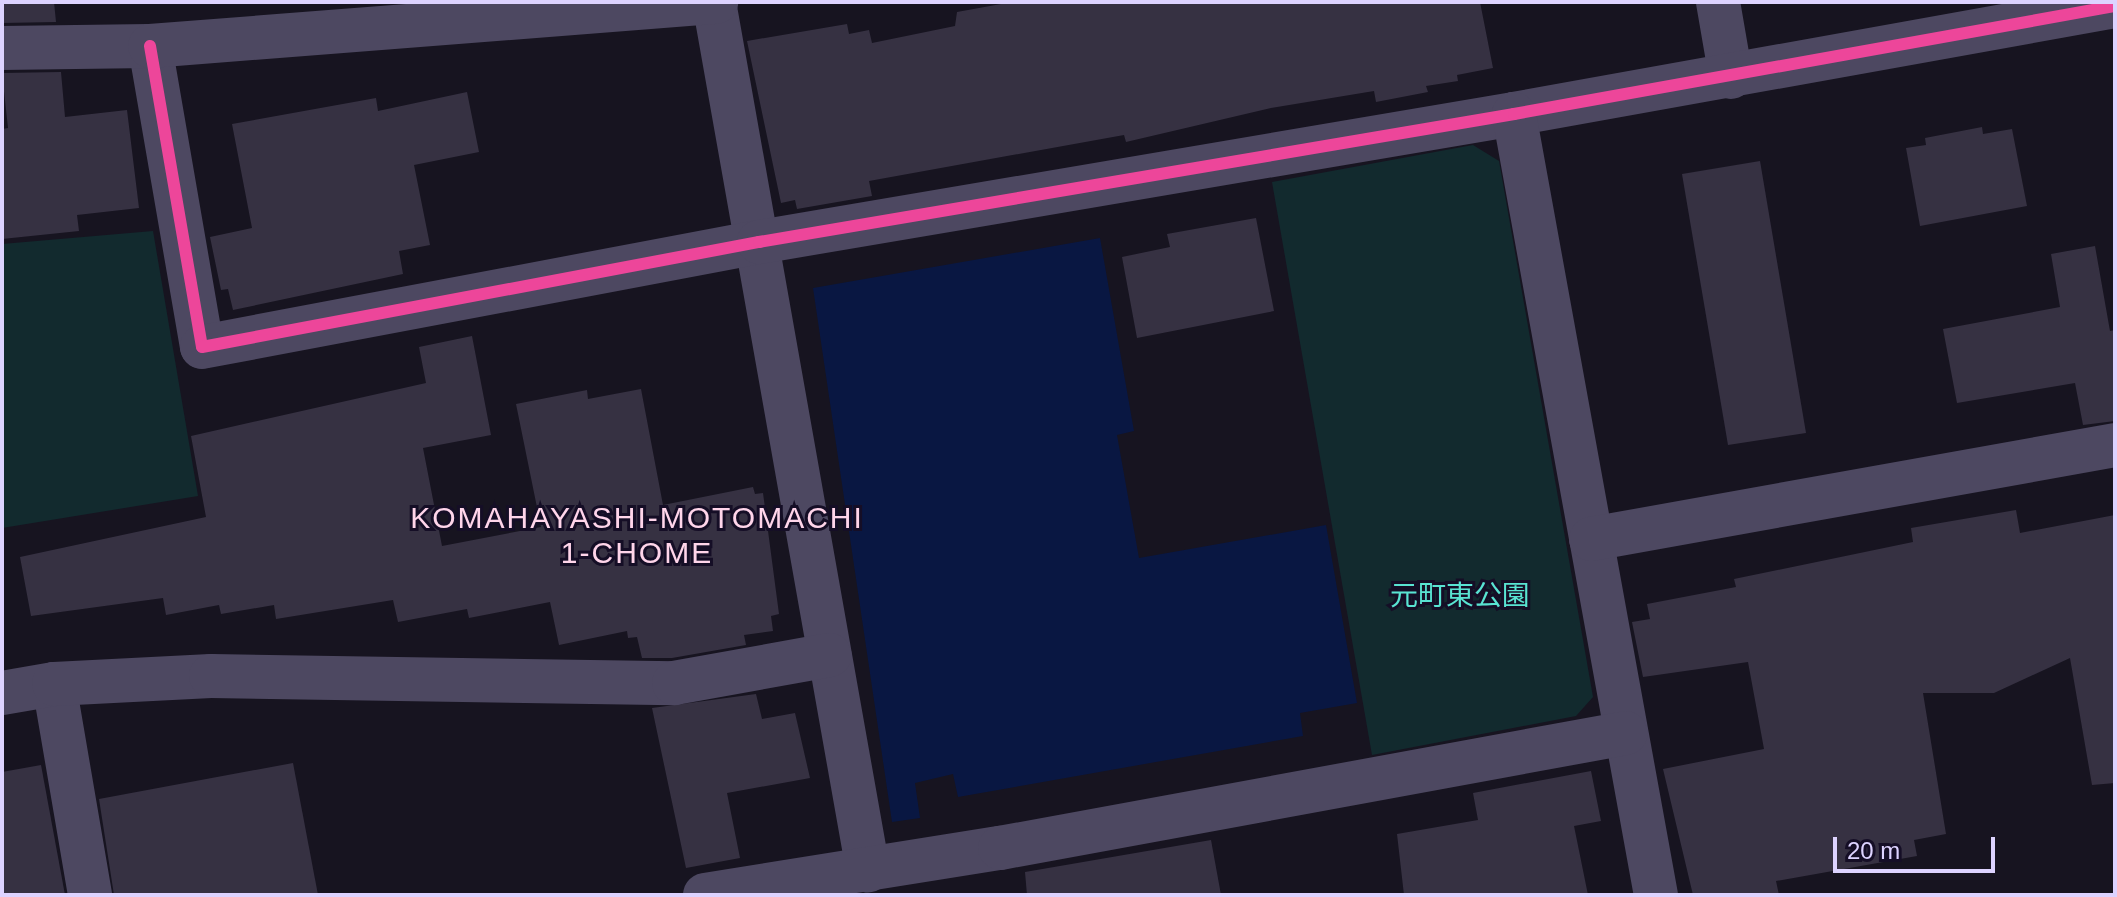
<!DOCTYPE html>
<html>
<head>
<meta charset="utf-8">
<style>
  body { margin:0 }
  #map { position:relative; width:2117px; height:897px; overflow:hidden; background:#171420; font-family:Arial,"Noto Sans JP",sans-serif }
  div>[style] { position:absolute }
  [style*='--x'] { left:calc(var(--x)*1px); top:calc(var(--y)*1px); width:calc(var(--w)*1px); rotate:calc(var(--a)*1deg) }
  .green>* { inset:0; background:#122a2e }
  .water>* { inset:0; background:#091742 }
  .building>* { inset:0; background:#363142 }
  .street>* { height:44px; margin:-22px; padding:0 22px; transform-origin:22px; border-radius:22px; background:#4d4861 }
  .cycleway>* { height:12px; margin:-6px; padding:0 6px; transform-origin:6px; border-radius:6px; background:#ed469a }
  span { translate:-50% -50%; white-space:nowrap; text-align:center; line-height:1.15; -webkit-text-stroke:6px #150e26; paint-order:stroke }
  .park-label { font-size:28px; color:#59e4d2 }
  .neighbourhood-label { font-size:30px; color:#ffd5ea; letter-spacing:2px }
  .frame { position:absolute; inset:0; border:4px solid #ddd3ff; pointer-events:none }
  .scale { position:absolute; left:1833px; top:837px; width:162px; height:36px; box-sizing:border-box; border:4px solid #ddd3ff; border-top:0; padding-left:10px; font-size:24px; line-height:28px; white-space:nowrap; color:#ddd3ff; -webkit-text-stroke:6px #150e26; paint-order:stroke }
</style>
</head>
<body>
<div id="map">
  <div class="green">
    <i style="clip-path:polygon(1473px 145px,1499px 161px,1593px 697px,1576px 716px,1372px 755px,1272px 182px)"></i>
    <i style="clip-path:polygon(153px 231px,198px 496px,2px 528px,2px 244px)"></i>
  </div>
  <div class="water">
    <i style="clip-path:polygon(1100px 238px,1134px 431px,1117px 435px,1139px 558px,1326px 525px,1357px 703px,1300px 713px,1303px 736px,958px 797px,953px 774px,915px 783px,920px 818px,892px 822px,813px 288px)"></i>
  </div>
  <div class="building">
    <i style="clip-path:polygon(2px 2px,54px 2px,56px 22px,2px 23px)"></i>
    <i style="clip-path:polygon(1012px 2px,1480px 2px,1493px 68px,1457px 75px,1458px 81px,1426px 86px,1428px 92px,1376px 102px,1374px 91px,1271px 108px,1126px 142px,1124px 135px,869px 181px,872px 196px,797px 209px,795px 200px,781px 203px,747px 41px,847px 24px,849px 34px,869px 30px,872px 43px,955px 26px,957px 12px)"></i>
    <i style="clip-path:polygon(61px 72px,65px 117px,127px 110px,139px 208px,77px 215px,79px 231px,2px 239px,2px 129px,8px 128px,2px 73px)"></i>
    <i style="clip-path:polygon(467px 92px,479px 152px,414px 165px,430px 245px,399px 251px,403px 274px,233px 310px,228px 289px,221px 290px,210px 237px,252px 228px,232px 124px,376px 98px,378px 111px)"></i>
    <i style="clip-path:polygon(1982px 127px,1983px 134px,2012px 129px,2027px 206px,1920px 226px,1906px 148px,1926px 145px,1925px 138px)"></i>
    <i style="clip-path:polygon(1760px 161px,1806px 433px,1728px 445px,1682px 174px)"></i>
    <i style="clip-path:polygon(1256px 218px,1274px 311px,1137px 338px,1122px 257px,1170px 247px,1167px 234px)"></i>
    <i style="clip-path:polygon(2095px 246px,2110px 331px,2115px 330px,2115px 421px,2083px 425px,2075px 383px,1957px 403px,1943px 329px,2060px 307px,2051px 254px)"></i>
    <i style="clip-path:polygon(472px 336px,491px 435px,423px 448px,442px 546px,541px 527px,516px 404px,587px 390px,588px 399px,641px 389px,663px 505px,753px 487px,755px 494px,763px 493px,779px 614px,771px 616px,773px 631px,744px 635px,746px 645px,672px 658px,642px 658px,637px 637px,628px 638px,627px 631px,559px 645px,550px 602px,469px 618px,467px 609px,398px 622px,393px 600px,276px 619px,274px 605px,221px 614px,219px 605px,166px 615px,163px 598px,31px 616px,20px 557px,206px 517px,191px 436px,426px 383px,419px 347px)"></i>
    <i style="clip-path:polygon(2016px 510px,2020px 533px,2115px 515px,2115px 783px,2092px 785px,2070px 658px,1994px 693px,1923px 693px,1946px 834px,1914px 840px,1917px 856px,1776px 881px,1779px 895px,1693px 895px,1663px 769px,1764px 749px,1748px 662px,1643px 677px,1632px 622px,1650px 619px,1647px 604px,1736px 587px,1734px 579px,1913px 542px,1911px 528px)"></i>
    <i style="clip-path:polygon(756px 694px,762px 719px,795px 713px,810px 778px,727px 793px,740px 858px,686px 868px,652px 708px)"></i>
    <i style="clip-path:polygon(293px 763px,318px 895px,114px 895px,99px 799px)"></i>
    <i style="clip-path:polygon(41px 765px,65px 895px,2px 895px,2px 772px)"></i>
    <i style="clip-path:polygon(1591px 771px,1601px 821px,1574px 826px,1588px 895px,1404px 895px,1397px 834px,1478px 820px,1473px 793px)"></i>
    <i style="clip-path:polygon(1211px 840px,1221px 895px,1027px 895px,1025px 872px)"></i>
  </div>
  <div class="street">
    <i style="--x:714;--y:2;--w:882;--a:79.94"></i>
    <i style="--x:1718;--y:2;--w:76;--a:80.2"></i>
    <i style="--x:150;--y:46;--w:305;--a:80.2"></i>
    <i style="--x:202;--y:347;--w:567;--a:-10.68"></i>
    <i style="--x:759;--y:242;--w:766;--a:-9.62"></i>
    <i style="--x:1514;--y:114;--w:611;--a:-10.19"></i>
    <i style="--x:2;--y:48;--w:148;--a:-0.8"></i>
    <i style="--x:150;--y:46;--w:568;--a:-4.45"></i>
    <i style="--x:1514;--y:114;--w:794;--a:79.7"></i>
    <i style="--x:1591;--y:539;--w:532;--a:-10.17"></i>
    <i style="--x:54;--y:684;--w:214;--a:80.3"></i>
    <i style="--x:2;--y:693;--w:53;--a:-9.8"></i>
    <i style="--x:54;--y:684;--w:157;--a:-2.9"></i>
    <i style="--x:211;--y:676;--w:463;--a:0.9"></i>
    <i style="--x:674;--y:683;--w:158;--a:-10.2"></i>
    <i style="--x:705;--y:895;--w:299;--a:-9.1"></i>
    <i style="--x:1000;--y:848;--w:636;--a:-10.41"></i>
  </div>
  <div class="cycleway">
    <i style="--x:150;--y:46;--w:305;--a:80.2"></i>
    <i style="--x:202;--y:347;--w:567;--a:-10.68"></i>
    <i style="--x:759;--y:242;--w:766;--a:-9.62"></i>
    <i style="--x:1514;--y:114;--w:611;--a:-10.19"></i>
  </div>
  <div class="park-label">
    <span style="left:1460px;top:596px">元町東公園</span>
  </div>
  <div class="neighbourhood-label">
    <span style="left:637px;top:535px">KOMAHAYASHI-MOTOMACHI<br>1-CHOME</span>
  </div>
  <div class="frame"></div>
  <div class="scale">20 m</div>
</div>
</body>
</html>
